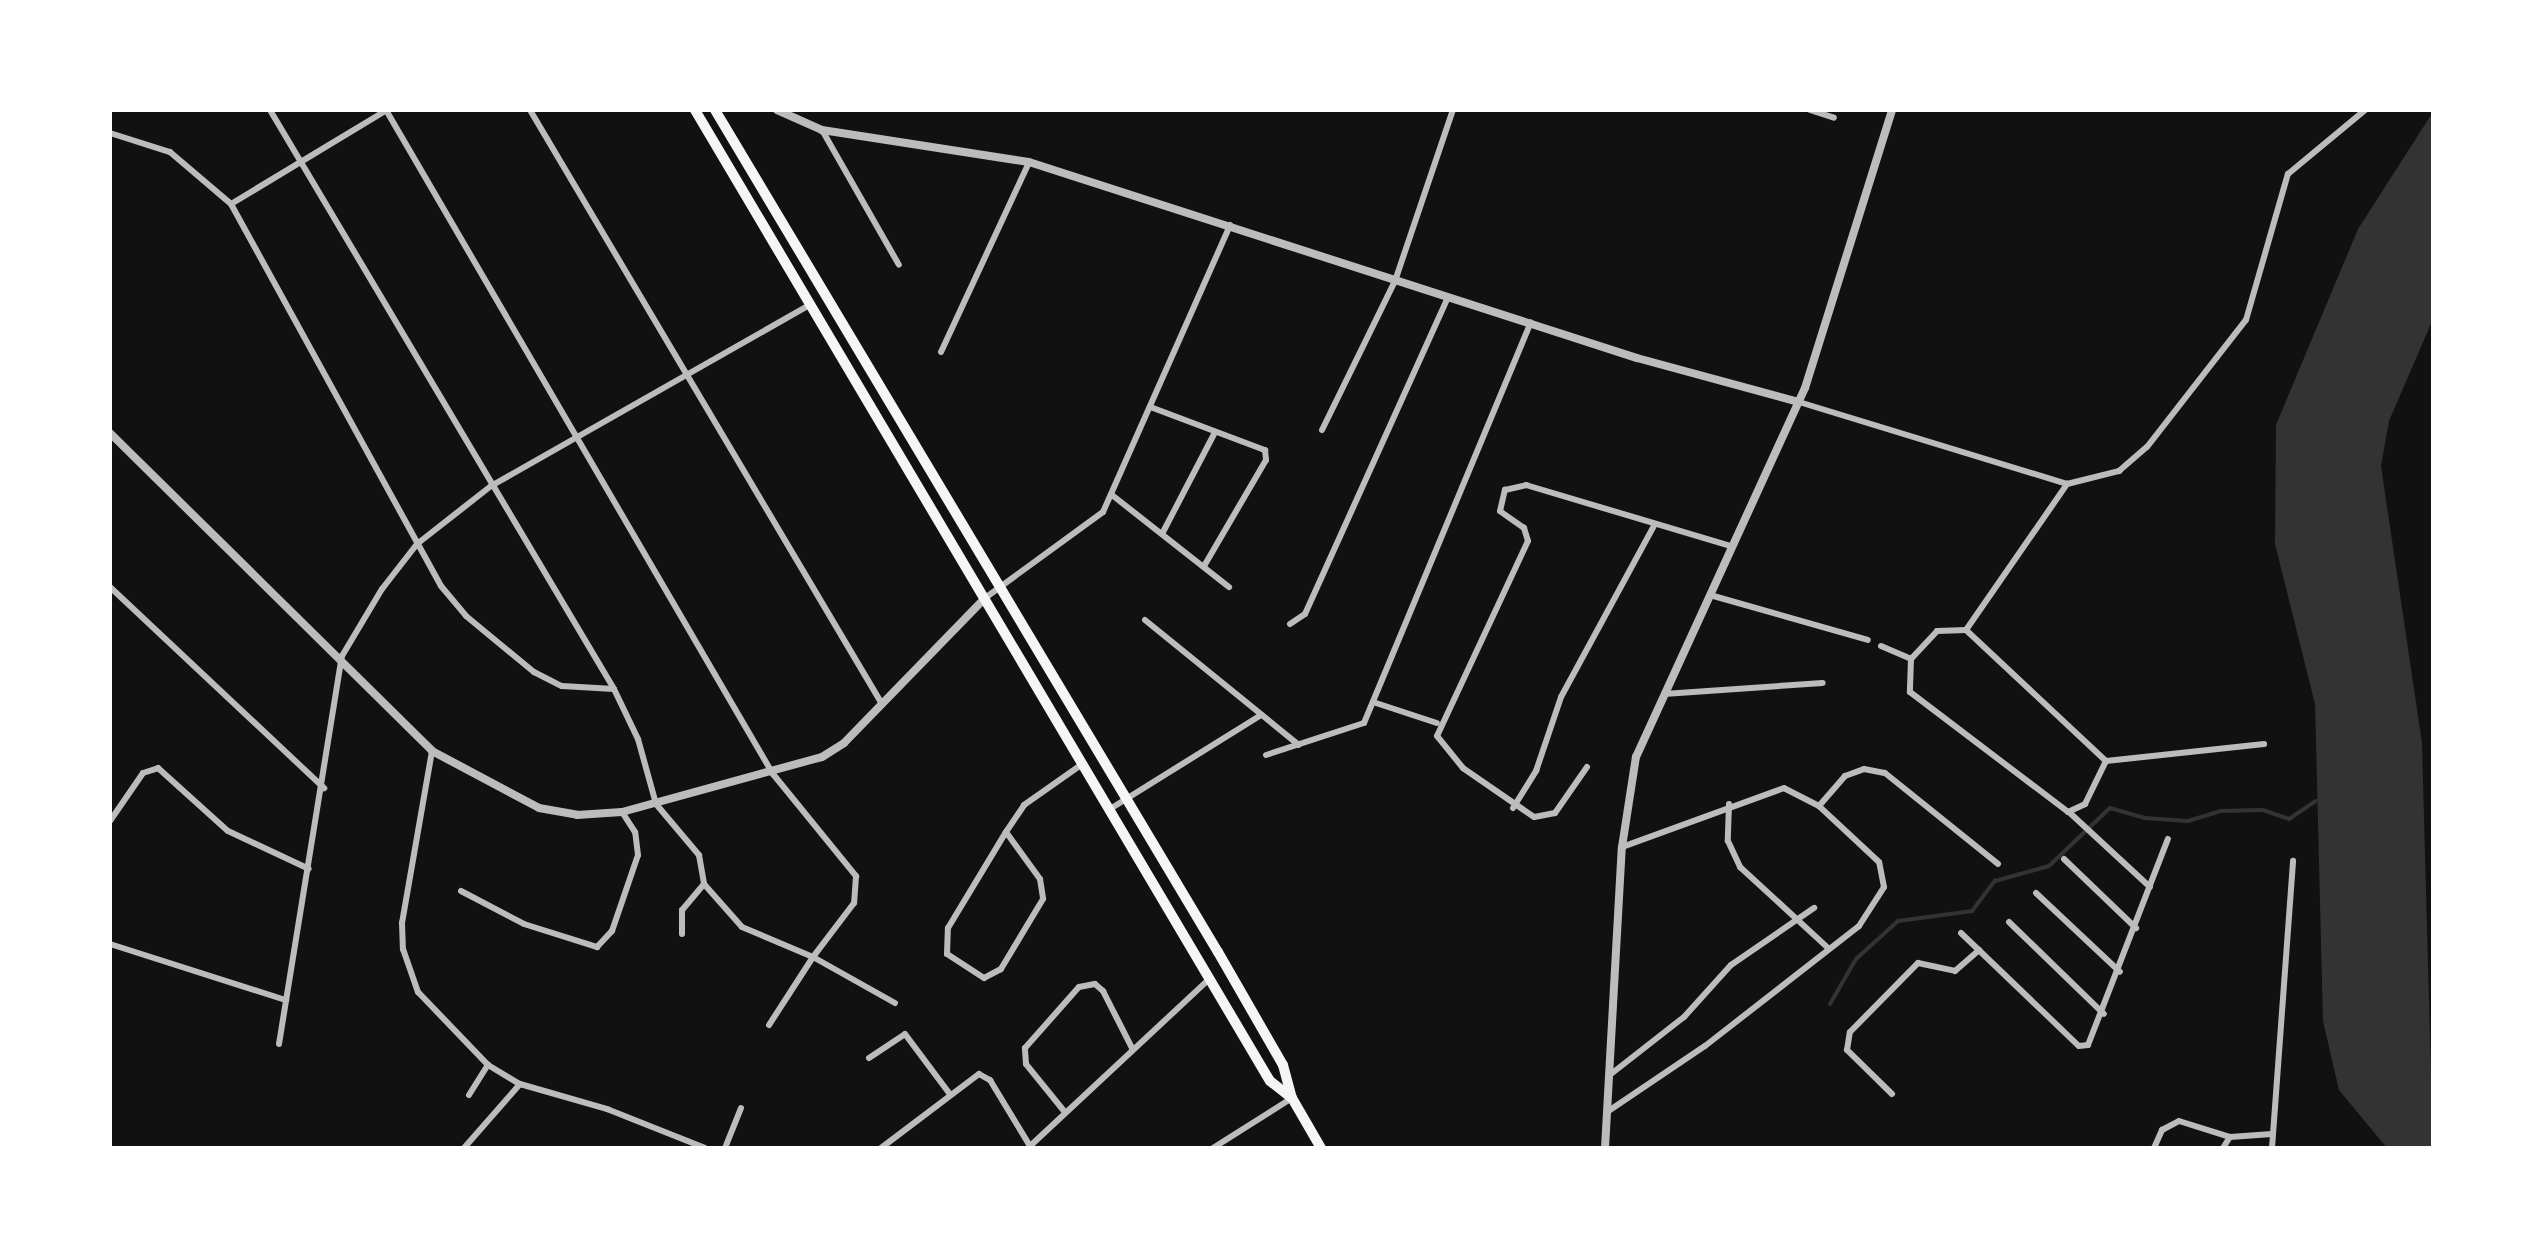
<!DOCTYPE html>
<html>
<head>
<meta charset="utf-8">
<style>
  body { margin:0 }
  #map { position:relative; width:2543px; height:1258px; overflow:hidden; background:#111; font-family:Mulish,sans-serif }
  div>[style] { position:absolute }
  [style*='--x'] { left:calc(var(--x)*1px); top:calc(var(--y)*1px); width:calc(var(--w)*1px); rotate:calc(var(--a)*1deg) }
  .water>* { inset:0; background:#333 }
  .stream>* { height:4px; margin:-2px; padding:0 2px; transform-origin:2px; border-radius:2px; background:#333 }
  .minor>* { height:6px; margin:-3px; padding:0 3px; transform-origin:3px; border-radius:3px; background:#bcbcbc }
  .tertiary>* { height:8px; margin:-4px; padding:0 4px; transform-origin:4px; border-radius:4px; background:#bcbcbc }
  .trunk>* { height:10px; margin:-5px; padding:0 5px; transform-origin:5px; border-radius:5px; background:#f5f5f5 }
  span { translate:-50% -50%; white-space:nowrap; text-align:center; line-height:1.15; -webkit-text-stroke:9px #fff; paint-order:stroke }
  .frame { position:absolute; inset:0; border:112px solid #fff; pointer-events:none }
</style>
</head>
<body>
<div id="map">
  <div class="water">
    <i style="clip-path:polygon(2433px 112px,2433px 319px,2389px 421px,2381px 466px,2422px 743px,2433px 1148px,2387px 1148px,2339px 1090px,2323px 1021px,2315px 704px,2275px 544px,2276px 425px,2358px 229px)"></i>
  </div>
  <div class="stream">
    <i style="--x:1830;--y:1004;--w:52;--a:-60"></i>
    <i style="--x:1856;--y:959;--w:57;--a:-42.1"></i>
    <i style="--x:1898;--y:921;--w:75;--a:-7.7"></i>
    <i style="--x:1972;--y:911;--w:38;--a:-53"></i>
    <i style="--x:1995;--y:881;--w:56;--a:-15.5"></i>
    <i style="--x:2049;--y:866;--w:84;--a:-43.6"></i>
    <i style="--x:2110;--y:808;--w:35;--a:16"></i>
    <i style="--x:2144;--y:818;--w:44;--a:3.9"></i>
    <i style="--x:2188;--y:821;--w:34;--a:-17"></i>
    <i style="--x:2220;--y:811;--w:43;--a:-1.3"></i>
    <i style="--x:2263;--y:810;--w:28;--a:19"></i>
    <i style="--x:2289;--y:819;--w:32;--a:-34"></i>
  </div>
  <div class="minor">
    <i style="--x:270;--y:110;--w:673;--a:59.28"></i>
    <i style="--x:614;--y:689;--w:55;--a:64.4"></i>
    <i style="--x:638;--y:739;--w:67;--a:74.5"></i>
    <i style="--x:656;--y:804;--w:67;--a:49.9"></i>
    <i style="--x:699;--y:855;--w:29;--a:80"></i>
    <i style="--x:704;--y:884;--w:34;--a:130"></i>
    <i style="--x:682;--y:910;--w:24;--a:90"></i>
    <i style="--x:386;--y:110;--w:769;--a:59.77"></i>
    <i style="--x:773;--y:774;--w:132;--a:50.9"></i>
    <i style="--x:856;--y:876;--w:27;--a:94"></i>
    <i style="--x:854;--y:903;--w:68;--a:127.2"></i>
    <i style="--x:813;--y:957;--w:94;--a:29.3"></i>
    <i style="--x:530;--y:110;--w:690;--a:59.35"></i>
    <i style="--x:1810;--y:110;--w:25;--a:18"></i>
    <i style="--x:822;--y:130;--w:155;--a:60.3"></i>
    <i style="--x:110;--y:133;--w:63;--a:17.6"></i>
    <i style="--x:170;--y:152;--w:80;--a:40.4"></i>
    <i style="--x:231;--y:204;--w:436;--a:61.2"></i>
    <i style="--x:441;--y:586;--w:39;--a:50"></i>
    <i style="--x:466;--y:616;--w:88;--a:39.5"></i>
    <i style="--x:534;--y:672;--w:31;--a:27"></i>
    <i style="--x:562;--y:686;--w:52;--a:3.3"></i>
    <i style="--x:231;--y:204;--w:182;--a:-31.1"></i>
    <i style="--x:941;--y:352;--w:209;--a:-65.1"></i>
    <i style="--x:1799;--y:402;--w:280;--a:17"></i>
    <i style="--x:2067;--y:484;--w:54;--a:-14"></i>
    <i style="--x:2119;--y:471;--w:37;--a:-41"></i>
    <i style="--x:2147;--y:447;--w:161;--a:-52.1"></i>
    <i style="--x:2246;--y:320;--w:152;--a:-74"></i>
    <i style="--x:2288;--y:174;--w:100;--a:-39.7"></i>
    <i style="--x:1153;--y:408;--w:120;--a:20.6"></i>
    <i style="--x:1265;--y:450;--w:10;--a:84"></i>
    <i style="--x:1266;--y:460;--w:123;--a:120.3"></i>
    <i style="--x:1322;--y:430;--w:166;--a:-63.9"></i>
    <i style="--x:1395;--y:281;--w:181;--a:-71.3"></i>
    <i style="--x:1112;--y:495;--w:149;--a:38.2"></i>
    <i style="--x:1162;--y:534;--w:115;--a:-62.5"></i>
    <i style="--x:110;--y:587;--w:294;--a:43.2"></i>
    <i style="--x:1710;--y:595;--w:164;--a:15.9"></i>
    <i style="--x:985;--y:598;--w:146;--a:-36.1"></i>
    <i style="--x:1103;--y:512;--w:314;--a:-66.1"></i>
    <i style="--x:1145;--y:620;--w:198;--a:39.1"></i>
    <i style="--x:1290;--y:624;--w:18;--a:-34"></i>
    <i style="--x:1305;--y:614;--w:348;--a:-65.7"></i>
    <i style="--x:1966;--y:630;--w:178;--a:-55.3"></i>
    <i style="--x:1881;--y:646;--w:33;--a:23"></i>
    <i style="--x:1911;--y:659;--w:38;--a:-47"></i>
    <i style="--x:1937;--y:631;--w:29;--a:-2"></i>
    <i style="--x:1966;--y:630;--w:192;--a:43.1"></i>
    <i style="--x:2106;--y:761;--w:159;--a:-6.1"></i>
    <i style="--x:1911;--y:659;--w:33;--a:92"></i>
    <i style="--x:1910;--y:692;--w:198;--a:37.2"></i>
    <i style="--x:2068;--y:812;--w:19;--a:-25"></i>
    <i style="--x:2085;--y:804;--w:48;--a:-64"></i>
    <i style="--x:1664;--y:694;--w:159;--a:-4"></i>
    <i style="--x:1376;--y:703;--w:64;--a:18.2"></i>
    <i style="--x:432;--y:751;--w:175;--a:99.9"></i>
    <i style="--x:402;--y:923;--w:26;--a:88"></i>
    <i style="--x:403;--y:949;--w:46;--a:70.8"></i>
    <i style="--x:418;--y:992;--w:101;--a:46.2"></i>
    <i style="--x:488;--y:1065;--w:37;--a:31"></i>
    <i style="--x:520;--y:1084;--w:91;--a:16"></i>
    <i style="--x:607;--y:1109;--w:105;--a:21.7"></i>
    <i style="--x:1266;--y:755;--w:103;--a:-18.1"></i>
    <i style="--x:1364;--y:723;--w:434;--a:-67.4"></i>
    <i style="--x:1587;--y:767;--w:56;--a:124.8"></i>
    <i style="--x:1555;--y:813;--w:21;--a:169"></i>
    <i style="--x:1534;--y:817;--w:86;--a:-145.4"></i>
    <i style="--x:1463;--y:768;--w:41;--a:-129.1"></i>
    <i style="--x:1437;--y:736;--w:215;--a:-65"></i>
    <i style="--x:1528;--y:541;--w:14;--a:-107"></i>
    <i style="--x:1524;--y:528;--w:29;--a:-145"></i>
    <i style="--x:1500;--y:511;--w:22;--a:-77"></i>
    <i style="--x:1505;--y:490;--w:22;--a:-13"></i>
    <i style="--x:1526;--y:485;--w:214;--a:16.6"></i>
    <i style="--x:1729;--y:804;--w:37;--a:92"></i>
    <i style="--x:1728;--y:841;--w:29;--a:65"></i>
    <i style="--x:1740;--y:867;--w:118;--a:42.6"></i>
    <i style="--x:1819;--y:806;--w:40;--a:-49"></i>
    <i style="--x:1845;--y:776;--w:20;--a:-20"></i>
    <i style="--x:1864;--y:769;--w:21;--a:11"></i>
    <i style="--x:1885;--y:773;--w:145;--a:38.8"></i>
    <i style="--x:1513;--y:808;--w:44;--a:-58.1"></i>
    <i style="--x:1536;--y:771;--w:78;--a:-71.3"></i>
    <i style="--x:1561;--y:697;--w:197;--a:-61.5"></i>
    <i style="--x:1110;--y:809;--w:178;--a:-31.9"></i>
    <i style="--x:2070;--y:813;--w:109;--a:42.8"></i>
    <i style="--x:110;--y:821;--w:58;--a:-55.5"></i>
    <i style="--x:143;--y:773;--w:16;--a:-18"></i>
    <i style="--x:158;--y:768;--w:94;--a:42"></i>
    <i style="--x:228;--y:831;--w:89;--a:25.1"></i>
    <i style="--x:1006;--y:832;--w:58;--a:54.1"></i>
    <i style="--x:1040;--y:879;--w:20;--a:81"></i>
    <i style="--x:1043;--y:899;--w:82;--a:121"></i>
    <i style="--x:1001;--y:969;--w:19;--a:152"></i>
    <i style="--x:984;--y:978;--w:44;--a:-147"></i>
    <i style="--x:947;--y:954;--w:26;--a:-88"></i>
    <i style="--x:948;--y:928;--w:112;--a:-58.9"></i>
    <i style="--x:1006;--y:832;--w:32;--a:-56"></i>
    <i style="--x:1024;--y:805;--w:70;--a:-35.1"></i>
    <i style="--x:2064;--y:859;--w:100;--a:43.8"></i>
    <i style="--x:704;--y:884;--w:57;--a:48.5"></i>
    <i style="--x:742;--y:927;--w:77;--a:22.9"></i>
    <i style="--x:813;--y:957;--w:81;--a:122.9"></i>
    <i style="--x:461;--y:891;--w:71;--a:27.6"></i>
    <i style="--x:524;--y:924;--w:77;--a:17.5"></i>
    <i style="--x:597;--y:947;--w:22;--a:-47"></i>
    <i style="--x:612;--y:931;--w:80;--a:-71.1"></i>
    <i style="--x:638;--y:855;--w:23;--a:-97"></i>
    <i style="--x:635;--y:832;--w:24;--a:-123"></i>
    <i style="--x:2036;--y:893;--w:115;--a:43.2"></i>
    <i style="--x:2009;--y:922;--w:132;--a:44.1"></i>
    <i style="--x:1961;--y:933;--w:163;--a:43.8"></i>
    <i style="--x:2079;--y:1046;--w:9;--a:-6"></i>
    <i style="--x:2088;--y:1045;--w:221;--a:-68.8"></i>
    <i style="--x:110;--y:944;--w:185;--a:17.7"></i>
    <i style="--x:279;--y:1044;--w:393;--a:-80.8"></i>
    <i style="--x:342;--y:656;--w:78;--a:-59.2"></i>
    <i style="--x:382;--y:589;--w:57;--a:-52.1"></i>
    <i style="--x:417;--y:544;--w:94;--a:-38.1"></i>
    <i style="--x:491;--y:486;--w:365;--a:-29.6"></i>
    <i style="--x:869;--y:1058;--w:43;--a:-33.7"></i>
    <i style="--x:905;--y:1034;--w:74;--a:53.3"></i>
    <i style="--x:1611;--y:1074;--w:93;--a:-38"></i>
    <i style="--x:1684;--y:1017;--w:70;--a:-47.9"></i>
    <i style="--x:1731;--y:965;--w:101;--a:-34.5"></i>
    <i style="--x:1892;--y:1094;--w:63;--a:-135.6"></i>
    <i style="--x:1847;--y:1050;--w:18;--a:-81"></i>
    <i style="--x:1850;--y:1032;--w:97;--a:-45.4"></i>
    <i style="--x:1918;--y:963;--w:38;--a:12"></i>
    <i style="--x:1955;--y:971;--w:32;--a:-41"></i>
    <i style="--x:469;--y:1095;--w:36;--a:-58"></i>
    <i style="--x:1064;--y:1111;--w:60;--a:-129"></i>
    <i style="--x:1026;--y:1064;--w:16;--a:-94"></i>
    <i style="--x:1025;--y:1048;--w:81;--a:-48.5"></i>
    <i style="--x:1079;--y:987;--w:16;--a:-11"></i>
    <i style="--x:1095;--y:984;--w:11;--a:41"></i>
    <i style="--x:1103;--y:991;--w:64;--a:63"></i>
    <i style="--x:1607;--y:1112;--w:118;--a:-34"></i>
    <i style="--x:1705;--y:1046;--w:195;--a:-37.9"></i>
    <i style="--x:1859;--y:926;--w:46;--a:-57.3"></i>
    <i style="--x:1884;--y:887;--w:25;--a:-101"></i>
    <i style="--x:1879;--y:862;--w:82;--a:-137"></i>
    <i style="--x:1819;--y:806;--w:39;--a:-153"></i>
    <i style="--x:1784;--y:788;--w:172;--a:160"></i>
    <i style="--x:464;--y:1148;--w:85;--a:-48.8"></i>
    <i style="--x:725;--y:1148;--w:43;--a:-68.2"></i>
    <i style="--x:881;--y:1148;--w:123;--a:-37.1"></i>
    <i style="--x:979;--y:1074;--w:13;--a:29"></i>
    <i style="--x:990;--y:1080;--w:77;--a:58.8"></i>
    <i style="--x:1028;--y:1148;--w:248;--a:-43"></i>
    <i style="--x:1213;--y:1148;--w:93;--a:-32.3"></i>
    <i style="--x:2154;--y:1148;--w:20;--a:-66"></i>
    <i style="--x:2162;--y:1130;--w:19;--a:-28"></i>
    <i style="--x:2179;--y:1121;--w:53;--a:17.4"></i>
    <i style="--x:2223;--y:1148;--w:13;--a:-58"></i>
    <i style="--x:2230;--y:1137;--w:42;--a:-4.1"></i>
    <i style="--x:2272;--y:1148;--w:288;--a:-85.8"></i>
  </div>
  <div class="tertiary">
    <i style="--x:777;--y:110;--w:49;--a:24"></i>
    <i style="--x:822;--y:130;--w:209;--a:8.8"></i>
    <i style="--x:1029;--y:162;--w:639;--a:17.87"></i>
    <i style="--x:1637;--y:358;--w:168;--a:15.2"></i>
    <i style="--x:110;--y:433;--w:453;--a:44.6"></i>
    <i style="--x:432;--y:751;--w:121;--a:28"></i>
    <i style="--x:539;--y:808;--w:39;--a:10"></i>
    <i style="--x:577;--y:815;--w:45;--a:-3.8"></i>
    <i style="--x:622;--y:812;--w:207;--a:-15.4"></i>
    <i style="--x:822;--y:757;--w:26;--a:-32"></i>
    <i style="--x:844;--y:743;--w:202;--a:-45.8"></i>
    <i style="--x:1605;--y:1148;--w:301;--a:-86.8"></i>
    <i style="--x:1622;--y:847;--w:91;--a:-81.2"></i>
    <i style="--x:1636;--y:757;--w:406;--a:-65.4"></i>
    <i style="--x:1805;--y:388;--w:291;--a:-72.6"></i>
  </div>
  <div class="trunk">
    <i style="--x:695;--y:110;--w:1128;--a:59.37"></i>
    <i style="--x:1270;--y:1081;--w:28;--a:38"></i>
    <i style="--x:715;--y:110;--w:981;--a:59.15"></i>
    <i style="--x:1218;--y:952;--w:130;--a:60.1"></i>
    <i style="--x:1283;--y:1065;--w:34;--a:75"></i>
    <i style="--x:1292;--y:1098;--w:58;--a:59.9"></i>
  </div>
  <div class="frame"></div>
</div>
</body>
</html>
